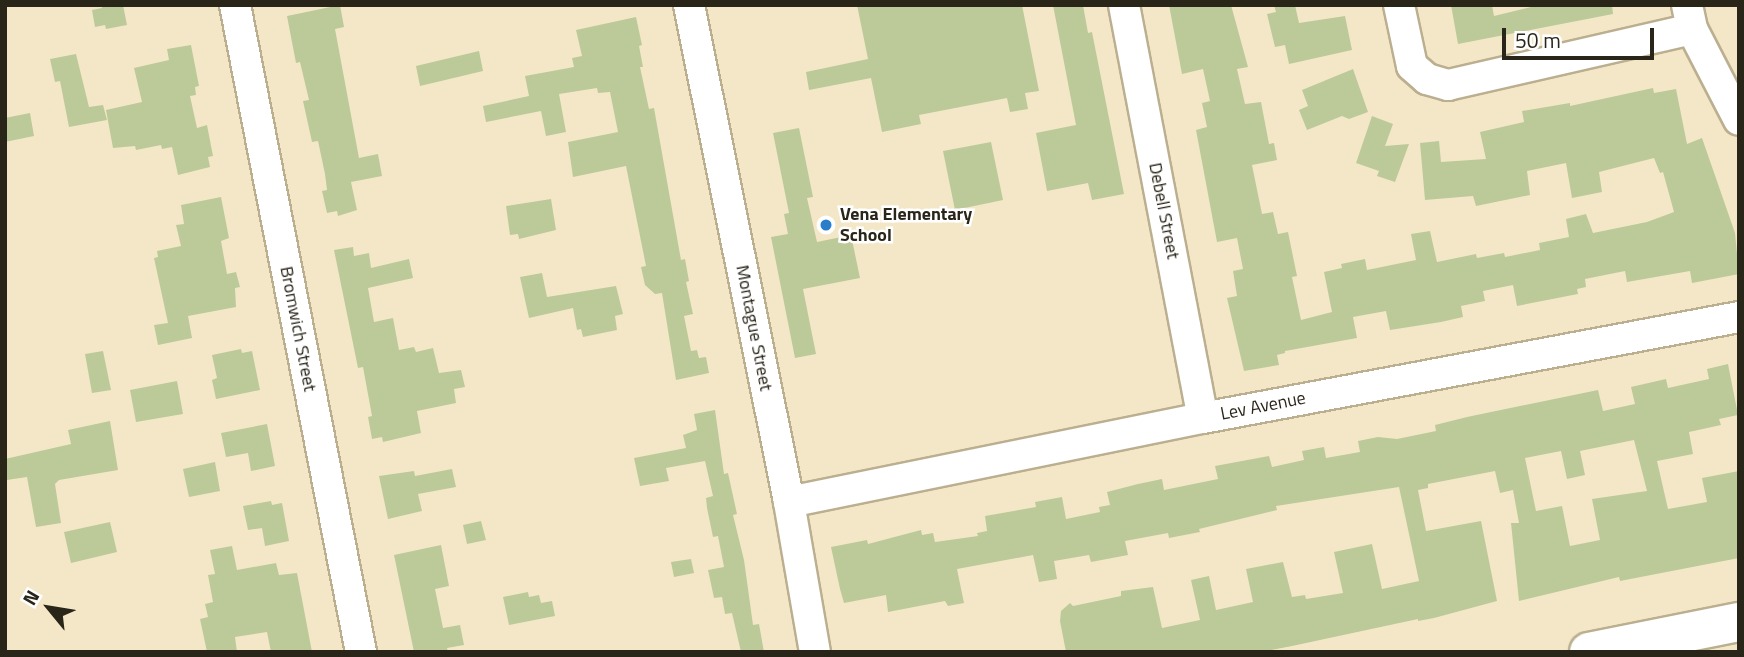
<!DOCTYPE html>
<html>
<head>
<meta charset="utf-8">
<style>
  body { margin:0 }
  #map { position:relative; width:1744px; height:657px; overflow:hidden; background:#f4e7c7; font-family:"Titillium Web",sans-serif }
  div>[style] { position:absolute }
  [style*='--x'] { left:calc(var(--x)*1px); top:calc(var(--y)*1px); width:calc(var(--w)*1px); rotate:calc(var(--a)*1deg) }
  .building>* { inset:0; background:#bcca99 }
  .roads { filter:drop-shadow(2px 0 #bbaf90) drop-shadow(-2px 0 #bbaf90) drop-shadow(0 2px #bbaf90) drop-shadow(0 -2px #bbaf90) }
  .minor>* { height:30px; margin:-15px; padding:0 15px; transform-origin:15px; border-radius:15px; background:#fff }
  .major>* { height:38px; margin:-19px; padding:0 19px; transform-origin:19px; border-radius:19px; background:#fff }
  .dots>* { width:19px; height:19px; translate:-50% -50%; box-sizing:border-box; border:4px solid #fff; border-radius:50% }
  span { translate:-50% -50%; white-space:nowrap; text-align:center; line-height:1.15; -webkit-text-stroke:5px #fff; paint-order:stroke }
  .street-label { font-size:18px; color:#292519 }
  .poi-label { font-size:18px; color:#292519; font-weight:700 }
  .left { translate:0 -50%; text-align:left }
  .frame { position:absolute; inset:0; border:7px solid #292519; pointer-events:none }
  .north { position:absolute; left:14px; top:573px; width:70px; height:70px; -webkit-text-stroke:5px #fff; paint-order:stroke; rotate:300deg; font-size:19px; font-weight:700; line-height:28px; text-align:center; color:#292519 }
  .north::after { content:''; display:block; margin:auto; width:24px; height:32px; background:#292519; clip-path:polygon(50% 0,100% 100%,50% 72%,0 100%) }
  .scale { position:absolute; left:1502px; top:28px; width:152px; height:32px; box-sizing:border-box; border:4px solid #292519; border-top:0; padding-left:9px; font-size:21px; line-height:24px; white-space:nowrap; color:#292519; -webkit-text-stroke:5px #fff; paint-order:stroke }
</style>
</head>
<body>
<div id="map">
  <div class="building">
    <i style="clip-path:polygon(102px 5px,123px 5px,127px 25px,106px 29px,105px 25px,95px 27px,92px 10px,102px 8px)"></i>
    <i style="clip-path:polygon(340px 5px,344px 27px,335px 29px,359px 158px,378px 154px,382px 176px,351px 182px,357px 210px,338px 216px,337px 211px,327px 213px,322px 191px,327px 190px,325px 174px,318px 141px,312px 142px,303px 101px,309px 100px,300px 62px,296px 63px,287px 16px)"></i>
    <i style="clip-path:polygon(857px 5px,1022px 5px,1039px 91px,1025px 93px,1028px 109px,1010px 112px,1007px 98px,919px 115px,921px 124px,882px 132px,871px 78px,809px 90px,806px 72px,868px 59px)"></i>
    <i style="clip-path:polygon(1053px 5px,1083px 5px,1088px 33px,1092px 32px,1124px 194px,1092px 200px,1088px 183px,1047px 191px,1036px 133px,1076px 125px)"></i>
    <i style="clip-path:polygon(1169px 5px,1231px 5px,1248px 67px,1237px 69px,1245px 104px,1261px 102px,1269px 144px,1274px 143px,1277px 160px,1252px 165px,1262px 214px,1273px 212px,1278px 234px,1288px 232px,1297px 276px,1292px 277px,1301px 320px,1332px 312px,1324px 272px,1342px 268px,1341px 264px,1365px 259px,1367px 270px,1416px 260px,1411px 234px,1430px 231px,1437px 262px,1476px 254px,1477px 258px,1504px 253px,1505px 257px,1540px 250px,1539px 243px,1569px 237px,1566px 219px,1586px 214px,1593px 233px,1647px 222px,1674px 212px,1663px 172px,1660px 173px,1654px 158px,1599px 172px,1602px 192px,1572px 198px,1566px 163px,1527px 171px,1530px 195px,1476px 206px,1473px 196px,1425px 200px,1420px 143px,1439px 141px,1441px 162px,1486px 159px,1480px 132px,1524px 122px,1522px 111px,1570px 103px,1570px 106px,1653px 88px,1654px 93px,1676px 89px,1687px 144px,1702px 138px,1735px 233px,1739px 274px,1692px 283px,1690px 271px,1627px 282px,1625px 271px,1585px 279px,1586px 287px,1577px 289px,1578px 294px,1517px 306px,1513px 285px,1483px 291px,1485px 301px,1461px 306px,1463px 317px,1441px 322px,1390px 330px,1386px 311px,1353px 317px,1357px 338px,1285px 351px,1285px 353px,1277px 355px,1279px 365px,1244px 371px,1227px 298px,1237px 296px,1233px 271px,1243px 269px,1237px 238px,1217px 242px,1196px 130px,1207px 127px,1202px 103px,1210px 101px,1203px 69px,1182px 74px)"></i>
    <i style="clip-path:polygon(1274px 5px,1295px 5px,1299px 23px,1345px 16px,1352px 50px,1289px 64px,1285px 45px,1275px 47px,1267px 14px,1276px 12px)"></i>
    <i style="clip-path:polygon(1451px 5px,1492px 5px,1494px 16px,1539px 5px,1612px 5px,1613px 14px,1458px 44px)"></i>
    <i style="clip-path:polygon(636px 17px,642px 45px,639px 46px,643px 67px,640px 67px,649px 109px,654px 108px,681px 260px,685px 259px,689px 281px,686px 282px,693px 314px,684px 316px,691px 351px,697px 350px,699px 358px,706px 357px,709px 373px,676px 380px,662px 293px,655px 294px,645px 285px,641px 267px,646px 266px,626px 166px,573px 177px,568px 142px,618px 132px,610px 92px,598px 93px,597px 88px,559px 94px,566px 132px,546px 136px,541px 111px,486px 122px,483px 106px,529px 96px,525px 76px,574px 67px,572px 58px,582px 56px,576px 30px)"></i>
    <i style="clip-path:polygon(191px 45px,199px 86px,195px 87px,196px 95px,190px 96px,197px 128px,207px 125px,213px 156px,208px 157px,210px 167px,178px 175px,172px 147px,162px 149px,161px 145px,136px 150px,135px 146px,113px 148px,106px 110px,142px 102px,134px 68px,169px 60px,167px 49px)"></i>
    <i style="clip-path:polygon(479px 51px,483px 71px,420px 86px,416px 66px)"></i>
    <i style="clip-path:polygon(76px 54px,89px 107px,103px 105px,107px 120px,69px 127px,60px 81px,55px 82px,50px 59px)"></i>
    <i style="clip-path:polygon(1353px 69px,1368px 112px,1349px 119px,1342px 116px,1307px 130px,1299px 110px,1308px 106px,1302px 90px)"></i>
    <i style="clip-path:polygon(30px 113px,34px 136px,5px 142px,5px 118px)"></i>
    <i style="clip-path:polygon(1372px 116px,1393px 124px,1385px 146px,1409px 144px,1395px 182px,1377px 176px,1379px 171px,1356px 163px)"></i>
    <i style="clip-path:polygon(799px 128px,813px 197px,807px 198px,817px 242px,851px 235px,860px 278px,803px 289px,816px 354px,795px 358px,771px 237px,788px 234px,784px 214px,789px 213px,773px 133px)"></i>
    <i style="clip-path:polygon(991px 142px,1003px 200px,955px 210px,943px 151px)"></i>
    <i style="clip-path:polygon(221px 197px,229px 238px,221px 241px,227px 274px,236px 272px,240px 287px,235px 288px,236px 307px,188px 316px,192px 338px,158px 345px,154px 325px,168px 323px,154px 258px,158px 257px,157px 251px,181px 246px,176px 225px,184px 224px,181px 205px)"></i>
    <i style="clip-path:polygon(551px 199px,556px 230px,519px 239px,518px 234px,510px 235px,506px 206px)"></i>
    <i style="clip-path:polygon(353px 247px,354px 256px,369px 253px,371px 268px,409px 259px,413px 278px,368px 288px,374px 322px,393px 318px,399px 350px,414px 347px,416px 352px,433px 348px,439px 373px,461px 370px,465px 387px,454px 389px,456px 403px,417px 411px,421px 433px,383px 442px,382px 437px,372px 439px,368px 417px,372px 416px,363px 367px,358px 368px,334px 250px)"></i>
    <i style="clip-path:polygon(542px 273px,547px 297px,616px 286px,623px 314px,615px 316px,617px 330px,583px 337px,581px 329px,577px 330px,573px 308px,529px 318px,520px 277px)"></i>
    <i style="clip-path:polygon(241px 349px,242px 353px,252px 351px,260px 390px,216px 399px,212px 380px,217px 378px,212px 355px)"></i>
    <i style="clip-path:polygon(103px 351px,111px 390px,92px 393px,85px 354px)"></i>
    <i style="clip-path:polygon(evenodd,1728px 364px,1738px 415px,1719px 419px,1721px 425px,1689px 432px,1693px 454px,1657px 461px,1668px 509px,1707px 502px,1702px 478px,1739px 471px,1739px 558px,1620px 581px,1619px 577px,1519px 601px,1511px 523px,1519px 523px,1513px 490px,1500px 493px,1495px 471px,1428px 484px,1428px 488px,1418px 490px,1426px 531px,1481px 521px,1497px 601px,1434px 618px,1418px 621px,1418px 619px,1292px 646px,1260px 652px,1066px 652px,1060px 621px,1061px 611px,1070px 603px,1073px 606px,1121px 596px,1121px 591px,1153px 587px,1162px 628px,1200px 620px,1191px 580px,1209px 576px,1216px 610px,1253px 602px,1246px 569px,1283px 562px,1292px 597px,1305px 595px,1306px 599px,1343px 593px,1334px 552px,1372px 544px,1382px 589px,1419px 581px,1399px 487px,1276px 506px,1277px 510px,1199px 529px,1200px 532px,1169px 538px,1168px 533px,1125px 541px,1128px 555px,1091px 562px,1089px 555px,1054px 561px,1057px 579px,1039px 582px,1033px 555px,957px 569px,964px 603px,948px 606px,945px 601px,888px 612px,886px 595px,844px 603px,840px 589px,831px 547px,867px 540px,868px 544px,921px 530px,922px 535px,933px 533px,935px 542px,978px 536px,977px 533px,987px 531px,985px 516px,1036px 507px,1035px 502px,1062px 497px,1066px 519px,1100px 512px,1099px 507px,1110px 505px,1107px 492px,1138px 484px,1162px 479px,1164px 490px,1218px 479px,1215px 466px,1269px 456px,1272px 467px,1304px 460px,1302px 451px,1324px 447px,1326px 458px,1360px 452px,1358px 441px,1378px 437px,1397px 439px,1436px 431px,1435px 425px,1467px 417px,1598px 390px,1603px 411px,1635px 404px,1631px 387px,1666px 379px,1668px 388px,1709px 379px,1707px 369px,1728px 364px,1634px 440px,1647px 491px,1592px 499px,1600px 540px,1570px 546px,1562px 506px,1536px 511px,1525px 458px,1561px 451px,1567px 479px,1585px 475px,1580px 451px,1634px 440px)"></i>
    <i style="clip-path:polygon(177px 381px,183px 414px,136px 422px,130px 390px)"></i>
    <i style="clip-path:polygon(715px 410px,724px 474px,728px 473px,737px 514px,733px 515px,744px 560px,753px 625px,759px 624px,764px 652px,741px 652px,732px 613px,725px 614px,722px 597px,714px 598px,708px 570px,724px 567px,718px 536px,713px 537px,707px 508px,706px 498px,713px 496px,705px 461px,666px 468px,669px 481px,640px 486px,634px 458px,686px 448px,683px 435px,697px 430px,694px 414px)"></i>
    <i style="clip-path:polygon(110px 421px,118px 470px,59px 480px,55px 484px,61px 523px,36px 527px,27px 477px,7px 480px,5px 459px,71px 444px,68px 430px)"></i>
    <i style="clip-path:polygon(267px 424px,275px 466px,251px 471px,248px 453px,226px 457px,221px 433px)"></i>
    <i style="clip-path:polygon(215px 462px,220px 491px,189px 497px,183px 469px)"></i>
    <i style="clip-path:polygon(452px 469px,456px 487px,418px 494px,422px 511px,388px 519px,379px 476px,414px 471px,415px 476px)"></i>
    <i style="clip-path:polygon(271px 501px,272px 505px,282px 503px,289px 541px,265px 546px,262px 528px,248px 530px,243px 506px)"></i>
    <i style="clip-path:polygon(481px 521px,486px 540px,467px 544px,463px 525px)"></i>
    <i style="clip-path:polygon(110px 522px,117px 552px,71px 563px,64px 532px)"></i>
    <i style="clip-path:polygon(441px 545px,449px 586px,435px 589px,443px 628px,460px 625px,464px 645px,447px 648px,448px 652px,414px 652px,394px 555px)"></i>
    <i style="clip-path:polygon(232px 546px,237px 570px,276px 563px,279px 575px,297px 573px,312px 652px,271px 652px,267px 632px,235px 637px,237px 652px,207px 652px,200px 619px,208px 617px,205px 604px,213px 602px,208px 575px,215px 574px,210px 550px)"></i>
    <i style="clip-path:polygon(691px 559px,694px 573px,674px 577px,671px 562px)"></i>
    <i style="clip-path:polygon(528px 592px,529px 597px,539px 595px,541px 603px,552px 601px,555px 616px,509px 625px,503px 597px)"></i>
  </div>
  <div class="roads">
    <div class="minor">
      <i style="--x:235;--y:5;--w:659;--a:78.98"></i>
      <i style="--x:689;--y:5;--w:507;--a:78.62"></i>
      <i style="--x:789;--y:502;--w:152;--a:80.2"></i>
      <i style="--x:1124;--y:5;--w:420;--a:79.2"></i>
      <i style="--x:1399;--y:5;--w:62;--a:78"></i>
      <i style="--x:1412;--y:66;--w:20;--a:41"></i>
      <i style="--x:1427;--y:79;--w:22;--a:16"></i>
      <i style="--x:1448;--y:85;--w:250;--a:-12.9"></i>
      <i style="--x:1687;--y:5;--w:25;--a:78"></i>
      <i style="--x:1692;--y:29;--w:102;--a:62.7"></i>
      <i style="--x:789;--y:502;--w:422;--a:-11.5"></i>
      <i style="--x:1203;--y:418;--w:545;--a:-10.67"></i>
    </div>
    <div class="major">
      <i style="--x:1589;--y:652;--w:153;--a:-11.3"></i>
    </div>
  </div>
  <div class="dots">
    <i style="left:826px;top:225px;background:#297dcb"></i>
  </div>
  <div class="street-label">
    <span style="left:1164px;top:211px;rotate:79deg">Debell Street</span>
    <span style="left:754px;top:328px;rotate:79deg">Montague Street</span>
    <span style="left:298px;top:329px;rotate:79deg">Bromwich Street</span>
    <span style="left:1263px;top:406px;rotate:-11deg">Lev Avenue</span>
  </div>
  <div class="poi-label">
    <span class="left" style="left:840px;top:225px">Vena Elementary<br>School</span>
  </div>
  <div class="frame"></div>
  <div class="north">N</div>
  <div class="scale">50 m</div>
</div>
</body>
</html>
